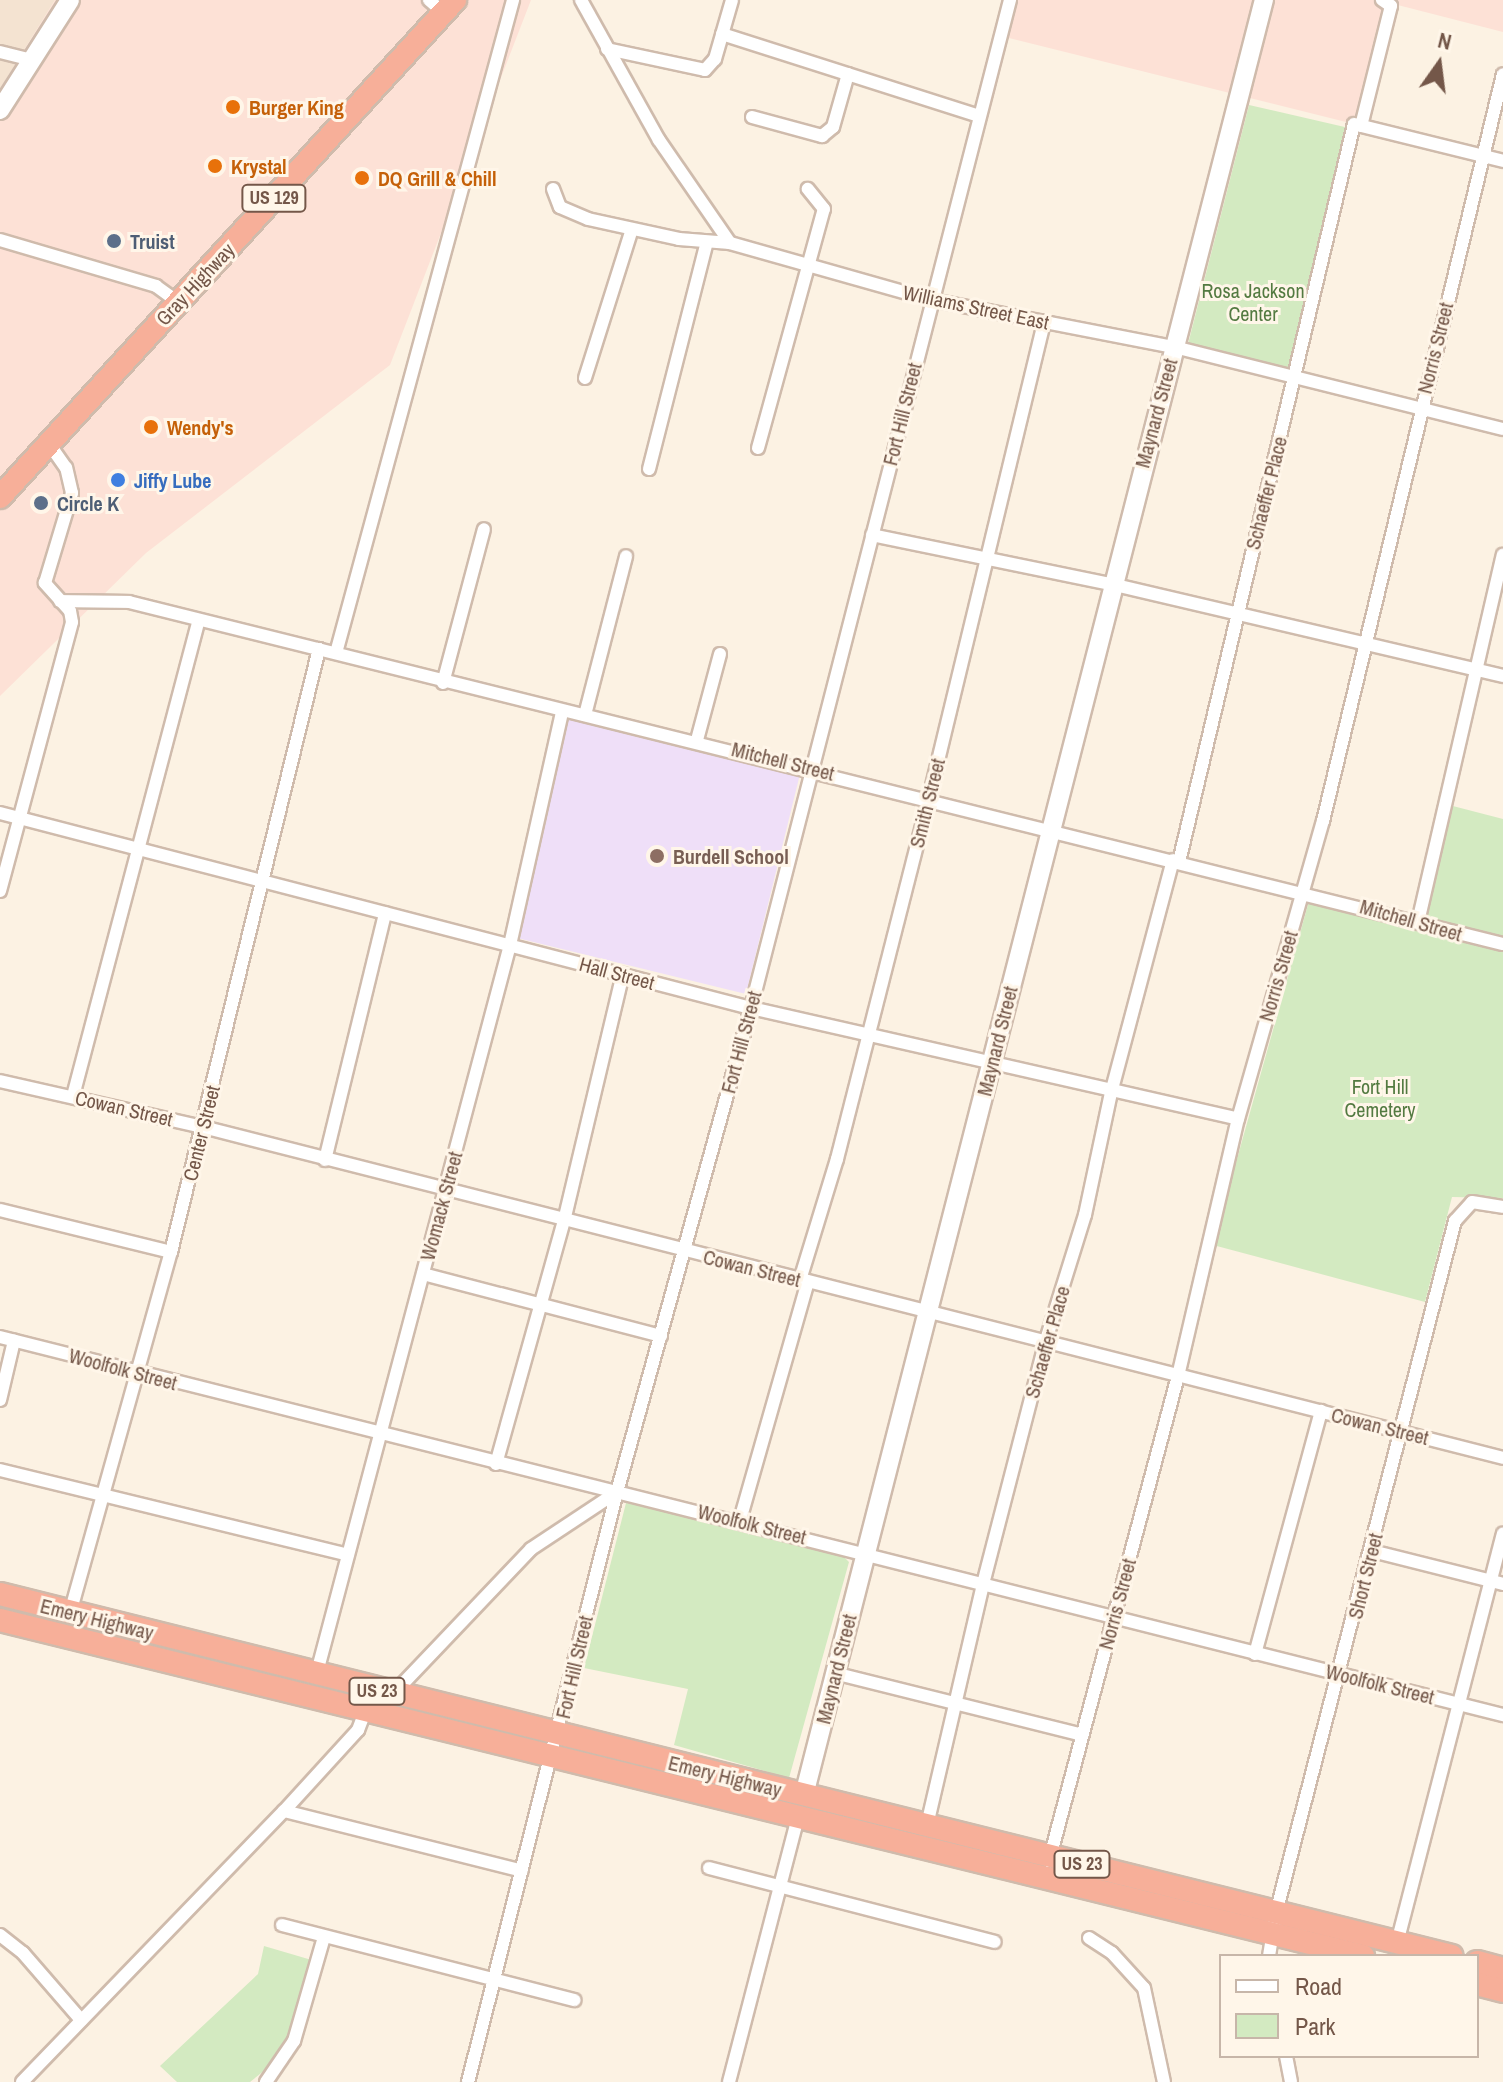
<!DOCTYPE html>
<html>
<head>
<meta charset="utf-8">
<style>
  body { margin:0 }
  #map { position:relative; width:1503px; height:2082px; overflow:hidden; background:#fcf2e3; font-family:"Archivo Narrow",sans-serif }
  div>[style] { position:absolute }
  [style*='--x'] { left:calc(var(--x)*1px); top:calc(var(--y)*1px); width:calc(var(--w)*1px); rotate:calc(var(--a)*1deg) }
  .residential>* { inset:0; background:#f4e3d1 }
  .commercial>* { inset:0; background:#fde1d6 }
  .education>* { inset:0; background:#efdff8 }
  .green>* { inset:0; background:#d3eac1 }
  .roads { filter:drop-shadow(2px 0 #cfbbac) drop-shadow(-2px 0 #cfbbac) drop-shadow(0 2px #cfbbac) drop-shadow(0 -2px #cfbbac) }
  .street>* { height:12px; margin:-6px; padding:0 6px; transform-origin:6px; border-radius:6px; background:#fff }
  .secondary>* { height:18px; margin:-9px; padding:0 9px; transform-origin:9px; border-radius:9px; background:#fff }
  .highway>* { height:22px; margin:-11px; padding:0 11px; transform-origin:11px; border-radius:11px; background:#f7af99 }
  .dots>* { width:22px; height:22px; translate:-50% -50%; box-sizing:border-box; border:4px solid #fff6e9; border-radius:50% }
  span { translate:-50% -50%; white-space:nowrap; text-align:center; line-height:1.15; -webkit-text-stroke:6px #fff6e9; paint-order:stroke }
  .shield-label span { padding:2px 6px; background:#fff6e9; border:2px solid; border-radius:6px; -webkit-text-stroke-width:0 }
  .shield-label { font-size:18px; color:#745749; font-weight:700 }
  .food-label { font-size:20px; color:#c56008; font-weight:700 }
  .left { translate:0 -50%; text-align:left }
  .service-label { font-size:20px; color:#4e5e75; font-weight:700 }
  .street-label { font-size:20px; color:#745749 }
  .park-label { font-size:20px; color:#537a41 }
  .shop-label { font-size:20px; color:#366cbe; font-weight:700 }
  .education-label { font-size:20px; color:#785e54; font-weight:700 }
  .legend { position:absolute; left:1219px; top:1954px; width:260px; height:104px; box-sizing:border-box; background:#fff6e9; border:2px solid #c7b6a9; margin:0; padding:10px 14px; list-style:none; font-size:24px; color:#745749 }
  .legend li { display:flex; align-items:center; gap:16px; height:40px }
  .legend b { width:40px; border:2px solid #c7b6a9 }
  .north { position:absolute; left:1399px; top:24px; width:80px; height:80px; -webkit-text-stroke:6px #fff6e9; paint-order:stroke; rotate:14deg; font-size:22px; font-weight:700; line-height:32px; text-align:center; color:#745749 }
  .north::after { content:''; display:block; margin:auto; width:28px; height:36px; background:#745749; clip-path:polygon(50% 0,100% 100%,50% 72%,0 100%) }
</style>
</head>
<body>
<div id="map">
  <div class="residential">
    <i style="clip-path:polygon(0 0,55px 0,0 89px)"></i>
  </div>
  <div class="commercial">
    <i style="clip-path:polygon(55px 0,531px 0,390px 365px,146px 553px,0 696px,0 89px)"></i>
    <i style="clip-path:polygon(1010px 0,1503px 0,1503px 32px,1386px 2px,1354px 124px,1001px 36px)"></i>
  </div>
  <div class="education">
    <i style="clip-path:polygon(567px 717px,800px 774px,746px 994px,513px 937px)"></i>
  </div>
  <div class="green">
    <i style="clip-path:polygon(1249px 105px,1349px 128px,1293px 370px,1188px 344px)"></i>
    <i style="clip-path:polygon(1449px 805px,1503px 819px,1503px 940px,1425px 918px)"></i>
    <i style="clip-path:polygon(1309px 901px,1503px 950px,1503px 1198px,1452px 1197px,1425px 1302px,1213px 1245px)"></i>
    <i style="clip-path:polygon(626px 1503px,739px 1525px,842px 1555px,849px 1562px,789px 1778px,674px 1745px,688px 1689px,584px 1668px)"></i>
    <i style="clip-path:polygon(264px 1946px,315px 1961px,280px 2058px,250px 2082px,177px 2082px,160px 2066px,258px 1974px)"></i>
  </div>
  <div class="roads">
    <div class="street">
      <i style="--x:429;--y:0;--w:18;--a:41"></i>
      <i style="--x:581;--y:0;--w:160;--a:60.9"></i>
      <i style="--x:659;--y:140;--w:125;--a:55.4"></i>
      <i style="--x:730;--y:243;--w:210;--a:15.8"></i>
      <i style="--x:932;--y:300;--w:247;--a:11"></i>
      <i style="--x:1174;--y:347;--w:339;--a:14"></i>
      <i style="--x:722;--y:34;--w:270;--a:17.7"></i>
      <i style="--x:607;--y:49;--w:100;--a:12.1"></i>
      <i style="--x:705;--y:70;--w:15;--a:-48"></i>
      <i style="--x:715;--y:59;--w:61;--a:-73.9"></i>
      <i style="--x:0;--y:52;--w:32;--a:14"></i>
      <i style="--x:752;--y:117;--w:73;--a:15.2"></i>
      <i style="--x:822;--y:136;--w:14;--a:-39"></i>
      <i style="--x:833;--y:127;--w:55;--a:-74.2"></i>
      <i style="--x:1361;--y:126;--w:124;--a:-76"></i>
      <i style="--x:1391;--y:6;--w:11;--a:-146"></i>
      <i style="--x:553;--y:189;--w:19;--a:69"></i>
      <i style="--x:560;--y:207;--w:30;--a:23"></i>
      <i style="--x:588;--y:219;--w:93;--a:12.4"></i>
      <i style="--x:679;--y:239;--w:51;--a:4.5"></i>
      <i style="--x:0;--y:240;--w:163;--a:16.4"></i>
      <i style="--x:156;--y:286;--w:27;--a:36"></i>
      <i style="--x:585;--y:378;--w:156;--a:-72.5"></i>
      <i style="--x:758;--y:448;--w:248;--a:-74.6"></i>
      <i style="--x:824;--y:209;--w:26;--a:-129"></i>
      <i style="--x:649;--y:469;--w:234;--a:-75.7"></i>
      <i style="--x:872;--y:535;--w:244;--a:11.6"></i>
      <i style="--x:1111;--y:584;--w:403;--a:13.2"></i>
      <i style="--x:60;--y:601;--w:69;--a:0.8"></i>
      <i style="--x:129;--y:602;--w:1416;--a:13.98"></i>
      <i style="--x:336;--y:653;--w:677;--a:-74.83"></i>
      <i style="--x:443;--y:683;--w:159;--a:-75.1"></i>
      <i style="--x:585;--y:715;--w:164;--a:-75.5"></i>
      <i style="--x:697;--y:740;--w:89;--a:-75"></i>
      <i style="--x:0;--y:813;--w:776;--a:14.56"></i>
      <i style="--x:751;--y:1008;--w:499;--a:12.8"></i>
      <i style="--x:1179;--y:862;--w:758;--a:-76.66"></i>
      <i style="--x:1354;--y:124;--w:154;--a:13.9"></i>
      <i style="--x:0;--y:891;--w:278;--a:-75"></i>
      <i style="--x:72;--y:622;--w:11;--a:-100"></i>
      <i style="--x:70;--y:611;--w:38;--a:-132"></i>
      <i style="--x:45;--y:583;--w:94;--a:-73.3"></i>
      <i style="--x:72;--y:493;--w:26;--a:-103"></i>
      <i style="--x:66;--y:468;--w:32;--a:-125"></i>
      <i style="--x:1418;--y:922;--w:377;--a:-77"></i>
      <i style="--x:0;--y:1081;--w:208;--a:12.8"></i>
      <i style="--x:203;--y:1127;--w:1341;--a:14.28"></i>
      <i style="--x:73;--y:1096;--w:492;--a:-75.2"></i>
      <i style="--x:325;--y:1160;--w:254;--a:-76.3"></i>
      <i style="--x:0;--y:1210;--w:176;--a:13.8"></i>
      <i style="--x:423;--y:1274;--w:246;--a:14.6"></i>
      <i style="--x:800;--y:1280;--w:127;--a:-73"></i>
      <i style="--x:837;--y:1159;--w:373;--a:-75.7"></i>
      <i style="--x:929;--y:798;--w:490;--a:-76.4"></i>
      <i style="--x:0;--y:1337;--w:1550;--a:14.12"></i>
      <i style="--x:0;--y:1400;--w:61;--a:-76.7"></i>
      <i style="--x:496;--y:1464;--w:252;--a:-74.4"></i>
      <i style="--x:564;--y:1221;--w:254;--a:-76.6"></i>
      <i style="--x:0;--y:1470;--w:358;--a:13.7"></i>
      <i style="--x:740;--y:1520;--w:248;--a:-74.1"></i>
      <i style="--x:1372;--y:1551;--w:135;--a:14.1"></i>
      <i style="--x:70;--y:1613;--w:375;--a:-74.4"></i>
      <i style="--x:171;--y:1252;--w:621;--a:-76.21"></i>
      <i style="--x:1255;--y:1654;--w:252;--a:-74.8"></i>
      <i style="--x:834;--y:1673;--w:256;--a:14"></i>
      <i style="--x:316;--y:1676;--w:756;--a:-75.14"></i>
      <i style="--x:510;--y:945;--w:239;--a:-77.4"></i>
      <i style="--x:393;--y:1694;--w:200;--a:-46.4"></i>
      <i style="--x:531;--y:1549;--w:103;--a:-33.5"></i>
      <i style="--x:284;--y:1811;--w:245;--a:14.1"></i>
      <i style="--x:927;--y:1825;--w:247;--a:-76.9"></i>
      <i style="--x:983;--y:1584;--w:252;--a:-75.5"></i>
      <i style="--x:1046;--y:1340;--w:131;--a:-72.7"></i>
      <i style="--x:1085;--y:1215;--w:125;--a:-78"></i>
      <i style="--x:1111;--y:1093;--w:241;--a:-75.1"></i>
      <i style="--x:1049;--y:1861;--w:502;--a:-75.11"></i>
      <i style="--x:1178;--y:1376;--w:264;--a:-76.9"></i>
      <i style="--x:1238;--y:1119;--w:310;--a:-74.1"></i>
      <i style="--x:1323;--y:821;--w:768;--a:-76.45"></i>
      <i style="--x:709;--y:1868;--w:295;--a:14.5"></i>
      <i style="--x:282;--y:1925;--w:302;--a:14.4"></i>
      <i style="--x:0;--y:1935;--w:29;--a:38"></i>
      <i style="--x:23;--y:1953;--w:89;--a:49.1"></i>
      <i style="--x:1089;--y:1938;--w:27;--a:33"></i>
      <i style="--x:1112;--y:1953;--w:47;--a:47.6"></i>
      <i style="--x:1144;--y:1988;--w:96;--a:78"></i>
      <i style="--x:1397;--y:1943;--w:423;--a:-75.5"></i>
      <i style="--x:1269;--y:1956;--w:44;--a:-80.8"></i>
      <i style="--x:1276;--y:1913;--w:715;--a:-75.5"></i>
      <i style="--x:1455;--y:1221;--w:25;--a:-48"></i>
      <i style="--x:1472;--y:1202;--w:31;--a:9"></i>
      <i style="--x:1286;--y:2056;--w:26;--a:79"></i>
      <i style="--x:22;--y:2082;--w:377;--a:-46"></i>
      <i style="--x:284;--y:1811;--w:110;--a:-47.6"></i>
      <i style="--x:358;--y:1730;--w:19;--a:-69"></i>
      <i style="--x:266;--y:2082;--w:50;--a:-55.7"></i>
      <i style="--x:294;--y:2041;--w:108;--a:-73.9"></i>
      <i style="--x:468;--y:2082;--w:609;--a:-75.83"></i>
      <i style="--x:617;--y:1492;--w:502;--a:-74.52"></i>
      <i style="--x:751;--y:1008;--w:1041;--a:-75.59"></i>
      <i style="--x:729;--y:2082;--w:277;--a:-75.4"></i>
    </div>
    <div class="secondary">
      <i style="--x:0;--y:110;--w:130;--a:-57.5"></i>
      <i style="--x:804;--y:1795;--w:1853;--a:-75.63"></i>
    </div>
    <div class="highway">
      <i style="--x:0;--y:497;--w:674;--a:-47.53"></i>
      <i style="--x:0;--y:1594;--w:1496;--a:14"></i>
      <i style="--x:0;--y:1620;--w:1404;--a:13.85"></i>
      <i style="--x:1477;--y:1962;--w:27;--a:15"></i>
      <i style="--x:1477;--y:1984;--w:27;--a:15"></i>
    </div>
  </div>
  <div class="dots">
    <i style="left:233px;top:107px;background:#e8710a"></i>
    <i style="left:215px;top:166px;background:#e8710a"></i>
    <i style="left:362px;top:178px;background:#e8710a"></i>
    <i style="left:114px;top:241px;background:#5c6f8a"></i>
    <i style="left:151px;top:427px;background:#e8710a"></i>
    <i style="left:118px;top:480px;background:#3f7fe0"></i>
    <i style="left:41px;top:503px;background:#5c6f8a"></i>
    <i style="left:657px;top:856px;background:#8d6e63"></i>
  </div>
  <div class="shield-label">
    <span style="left:274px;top:198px">US 129</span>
    <span style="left:377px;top:1691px">US 23</span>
    <span style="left:1082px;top:1864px">US 23</span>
  </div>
  <div class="food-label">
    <span class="left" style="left:249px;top:107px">Burger King</span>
    <span class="left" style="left:231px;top:166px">Krystal</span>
    <span class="left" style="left:378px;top:178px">DQ Grill &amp; Chill</span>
    <span class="left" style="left:167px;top:427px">Wendy's</span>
  </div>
  <div class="service-label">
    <span class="left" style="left:130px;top:241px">Truist</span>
    <span class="left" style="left:57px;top:503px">Circle K</span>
  </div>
  <div class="street-label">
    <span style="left:195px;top:284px;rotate:-47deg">Gray Highway</span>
    <span style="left:976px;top:307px;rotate:12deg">Williams Street East</span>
    <span style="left:1435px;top:348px;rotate:-76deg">Norris Street</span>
    <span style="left:1156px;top:413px;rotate:-75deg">Maynard Street</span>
    <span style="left:902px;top:414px;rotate:-76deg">Fort Hill Street</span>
    <span style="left:1266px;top:493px;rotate:-76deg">Schaeffer Place</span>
    <span style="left:783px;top:761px;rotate:14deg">Mitchell Street</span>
    <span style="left:927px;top:803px;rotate:-76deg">Smith Street</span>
    <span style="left:1411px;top:920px;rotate:16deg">Mitchell Street</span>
    <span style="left:617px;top:973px;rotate:15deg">Hall Street</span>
    <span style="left:1278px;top:976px;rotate:-74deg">Norris Street</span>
    <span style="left:997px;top:1041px;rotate:-76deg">Maynard Street</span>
    <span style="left:741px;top:1042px;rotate:-75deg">Fort Hill Street</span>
    <span style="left:124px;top:1108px;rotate:13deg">Cowan Street</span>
    <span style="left:201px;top:1133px;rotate:-76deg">Center Street</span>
    <span style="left:441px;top:1206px;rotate:-75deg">Womack Street</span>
    <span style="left:752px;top:1268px;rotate:14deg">Cowan Street</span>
    <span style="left:1047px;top:1342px;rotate:-74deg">Schaeffer Place</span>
    <span style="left:123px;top:1369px;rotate:15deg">Woolfolk Street</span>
    <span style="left:1380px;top:1426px;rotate:14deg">Cowan Street</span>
    <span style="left:752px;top:1524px;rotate:14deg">Woolfolk Street</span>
    <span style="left:1365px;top:1576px;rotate:-76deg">Short Street</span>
    <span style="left:1117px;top:1604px;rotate:-75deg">Norris Street</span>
    <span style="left:97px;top:1619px;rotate:14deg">Emery Highway</span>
    <span style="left:574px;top:1667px;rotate:-77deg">Fort Hill Street</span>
    <span style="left:836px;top:1669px;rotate:-76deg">Maynard Street</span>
    <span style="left:1380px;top:1684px;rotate:14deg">Woolfolk Street</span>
    <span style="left:725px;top:1776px;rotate:14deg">Emery Highway</span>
  </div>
  <div class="park-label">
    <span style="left:1253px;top:302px">Rosa Jackson<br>Center</span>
    <span style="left:1380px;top:1098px">Fort Hill<br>Cemetery</span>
  </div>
  <div class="shop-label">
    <span class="left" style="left:134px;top:480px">Jiffy Lube</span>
  </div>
  <div class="education-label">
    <span class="left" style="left:673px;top:856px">Burdell School</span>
  </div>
  <ul class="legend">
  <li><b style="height:10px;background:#fff"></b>Road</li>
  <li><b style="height:22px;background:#d3eac1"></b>Park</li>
  </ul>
  <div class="north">N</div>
</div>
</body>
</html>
